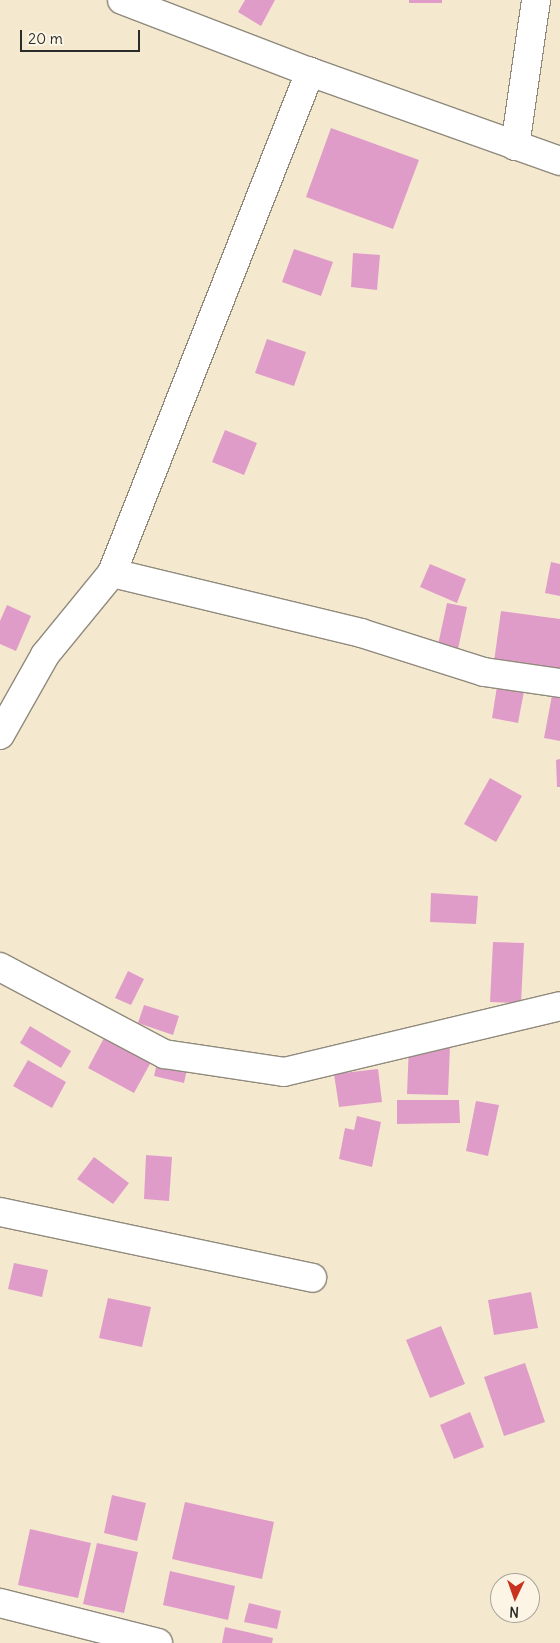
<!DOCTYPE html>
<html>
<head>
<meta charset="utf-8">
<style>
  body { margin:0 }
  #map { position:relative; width:560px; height:1643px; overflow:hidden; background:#f4e9cf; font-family:Delius,sans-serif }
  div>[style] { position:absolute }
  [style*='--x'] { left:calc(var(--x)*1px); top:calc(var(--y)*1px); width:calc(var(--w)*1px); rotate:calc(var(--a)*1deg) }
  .building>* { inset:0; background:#e09cc9 }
  .roads { filter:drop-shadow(1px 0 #908a7d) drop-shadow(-1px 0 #908a7d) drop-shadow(0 1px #908a7d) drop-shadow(0 -1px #908a7d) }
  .minor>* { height:28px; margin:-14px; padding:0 14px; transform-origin:14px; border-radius:14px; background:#fff }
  span { translate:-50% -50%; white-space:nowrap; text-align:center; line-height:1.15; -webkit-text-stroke:4px #fcf5e5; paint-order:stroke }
  .north { position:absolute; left:490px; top:1573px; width:50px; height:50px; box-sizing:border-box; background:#fcf5e5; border:1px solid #a8a49b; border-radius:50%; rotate:183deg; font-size:14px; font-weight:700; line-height:20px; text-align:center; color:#2b2b2b }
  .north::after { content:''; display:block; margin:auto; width:18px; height:22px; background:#c8321e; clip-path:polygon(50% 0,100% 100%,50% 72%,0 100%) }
  .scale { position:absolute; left:20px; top:30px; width:120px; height:22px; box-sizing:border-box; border:2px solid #2b2b2b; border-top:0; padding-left:6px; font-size:15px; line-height:18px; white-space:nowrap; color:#2b2b2b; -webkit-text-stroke:4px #fcf5e5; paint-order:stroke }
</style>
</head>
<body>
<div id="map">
  <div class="building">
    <i style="clip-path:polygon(245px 0,275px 0,261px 26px,238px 12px)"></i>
    <i style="clip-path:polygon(409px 0,442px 0,442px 3px,409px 3px)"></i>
    <i style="clip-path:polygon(331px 128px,419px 160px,393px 229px,306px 197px)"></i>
    <i style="clip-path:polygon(294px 249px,333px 262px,321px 296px,282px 282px)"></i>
    <i style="clip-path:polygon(353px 253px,380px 255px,377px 290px,351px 287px)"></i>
    <i style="clip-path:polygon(267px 339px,306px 352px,294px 386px,255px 373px)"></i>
    <i style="clip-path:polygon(225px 430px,257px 443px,244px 475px,212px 462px)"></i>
    <i style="clip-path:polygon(551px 562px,560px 564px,560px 596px,545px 593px)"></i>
    <i style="clip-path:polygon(430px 564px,466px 579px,457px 603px,420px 587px)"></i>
    <i style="clip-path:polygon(447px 603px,467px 607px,458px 649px,438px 645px)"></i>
    <i style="clip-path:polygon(7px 605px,31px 616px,16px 651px,0 644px,0 621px)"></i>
    <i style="clip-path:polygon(501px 611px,560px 619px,560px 678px,493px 669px)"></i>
    <i style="clip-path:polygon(498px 680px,525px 686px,518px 723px,492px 718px)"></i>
    <i style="clip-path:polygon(553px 690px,560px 691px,560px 741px,544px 738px)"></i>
    <i style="clip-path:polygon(560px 759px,560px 787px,557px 787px,556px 760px)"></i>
    <i style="clip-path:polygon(490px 778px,522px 796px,496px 842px,464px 824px)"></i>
    <i style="clip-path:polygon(431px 893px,478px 896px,476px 924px,430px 922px)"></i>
    <i style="clip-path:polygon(493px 942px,524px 943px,521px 1003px,490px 1002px)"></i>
    <i style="clip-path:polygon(128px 971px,144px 979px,131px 1005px,115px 998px)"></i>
    <i style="clip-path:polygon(144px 1005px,179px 1016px,173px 1035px,138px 1023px)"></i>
    <i style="clip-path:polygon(30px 1026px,71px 1051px,61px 1068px,20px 1043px)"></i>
    <i style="clip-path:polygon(104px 1038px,151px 1062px,134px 1093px,88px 1068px)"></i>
    <i style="clip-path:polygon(409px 1044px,450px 1046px,448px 1095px,407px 1094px)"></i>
    <i style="clip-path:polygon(28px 1060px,66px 1082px,52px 1108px,13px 1086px)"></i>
    <i style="clip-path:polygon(157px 1063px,187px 1069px,184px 1083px,154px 1076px)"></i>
    <i style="clip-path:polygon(378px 1069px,382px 1102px,339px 1107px,334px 1074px)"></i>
    <i style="clip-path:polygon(397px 1100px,459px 1100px,460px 1123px,397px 1124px)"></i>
    <i style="clip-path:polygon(476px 1101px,499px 1105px,488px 1156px,466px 1151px)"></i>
    <i style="clip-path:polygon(357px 1116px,381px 1122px,372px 1167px,339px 1159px,345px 1128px,354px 1130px)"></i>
    <i style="clip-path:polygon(146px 1155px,172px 1157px,169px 1201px,144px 1199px)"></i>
    <i style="clip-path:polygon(94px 1157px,129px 1183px,113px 1204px,77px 1179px)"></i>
    <i style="clip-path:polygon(14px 1263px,48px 1270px,42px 1297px,8px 1289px)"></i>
    <i style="clip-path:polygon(531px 1292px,538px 1328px,494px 1335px,488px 1300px)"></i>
    <i style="clip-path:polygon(108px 1298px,151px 1307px,142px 1347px,99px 1338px)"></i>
    <i style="clip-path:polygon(441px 1326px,465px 1384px,430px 1398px,406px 1340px)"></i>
    <i style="clip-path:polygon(525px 1363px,545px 1422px,504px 1436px,484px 1377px)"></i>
    <i style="clip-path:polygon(470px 1412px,484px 1447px,454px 1459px,440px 1425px)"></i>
    <i style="clip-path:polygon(112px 1495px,146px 1503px,137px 1541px,104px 1533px)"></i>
    <i style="clip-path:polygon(185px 1502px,274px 1522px,262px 1579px,172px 1559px)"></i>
    <i style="clip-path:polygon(30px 1529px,91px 1543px,78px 1598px,18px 1585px)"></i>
    <i style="clip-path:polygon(97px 1543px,138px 1552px,124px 1613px,83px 1604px)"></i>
    <i style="clip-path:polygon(170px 1571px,235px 1586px,228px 1620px,163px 1605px)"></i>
    <i style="clip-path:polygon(249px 1603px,281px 1611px,277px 1629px,244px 1622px)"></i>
    <i style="clip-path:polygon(225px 1627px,273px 1638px,272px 1643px,222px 1643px)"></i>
  </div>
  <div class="roads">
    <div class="minor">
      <i style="--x:122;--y:0;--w:201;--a:21"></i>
      <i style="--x:310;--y:72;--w:265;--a:19.6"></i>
      <i style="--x:515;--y:146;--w:148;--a:-81.8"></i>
      <i style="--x:112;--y:573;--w:539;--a:-68.44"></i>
      <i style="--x:0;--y:735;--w:92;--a:-60.6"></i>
      <i style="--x:45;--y:655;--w:106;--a:-50.7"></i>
      <i style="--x:112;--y:573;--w:256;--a:13.5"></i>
      <i style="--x:361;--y:633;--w:129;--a:17.6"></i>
      <i style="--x:484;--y:672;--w:77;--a:8.2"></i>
      <i style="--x:0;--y:967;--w:186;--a:27.9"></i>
      <i style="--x:164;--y:1054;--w:121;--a:8.5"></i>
      <i style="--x:284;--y:1072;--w:284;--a:-13.4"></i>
      <i style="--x:0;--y:1212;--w:319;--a:11.9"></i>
      <i style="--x:0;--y:1603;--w:163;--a:14.2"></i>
    </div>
  </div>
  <div class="north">N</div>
  <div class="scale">20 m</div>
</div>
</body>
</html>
